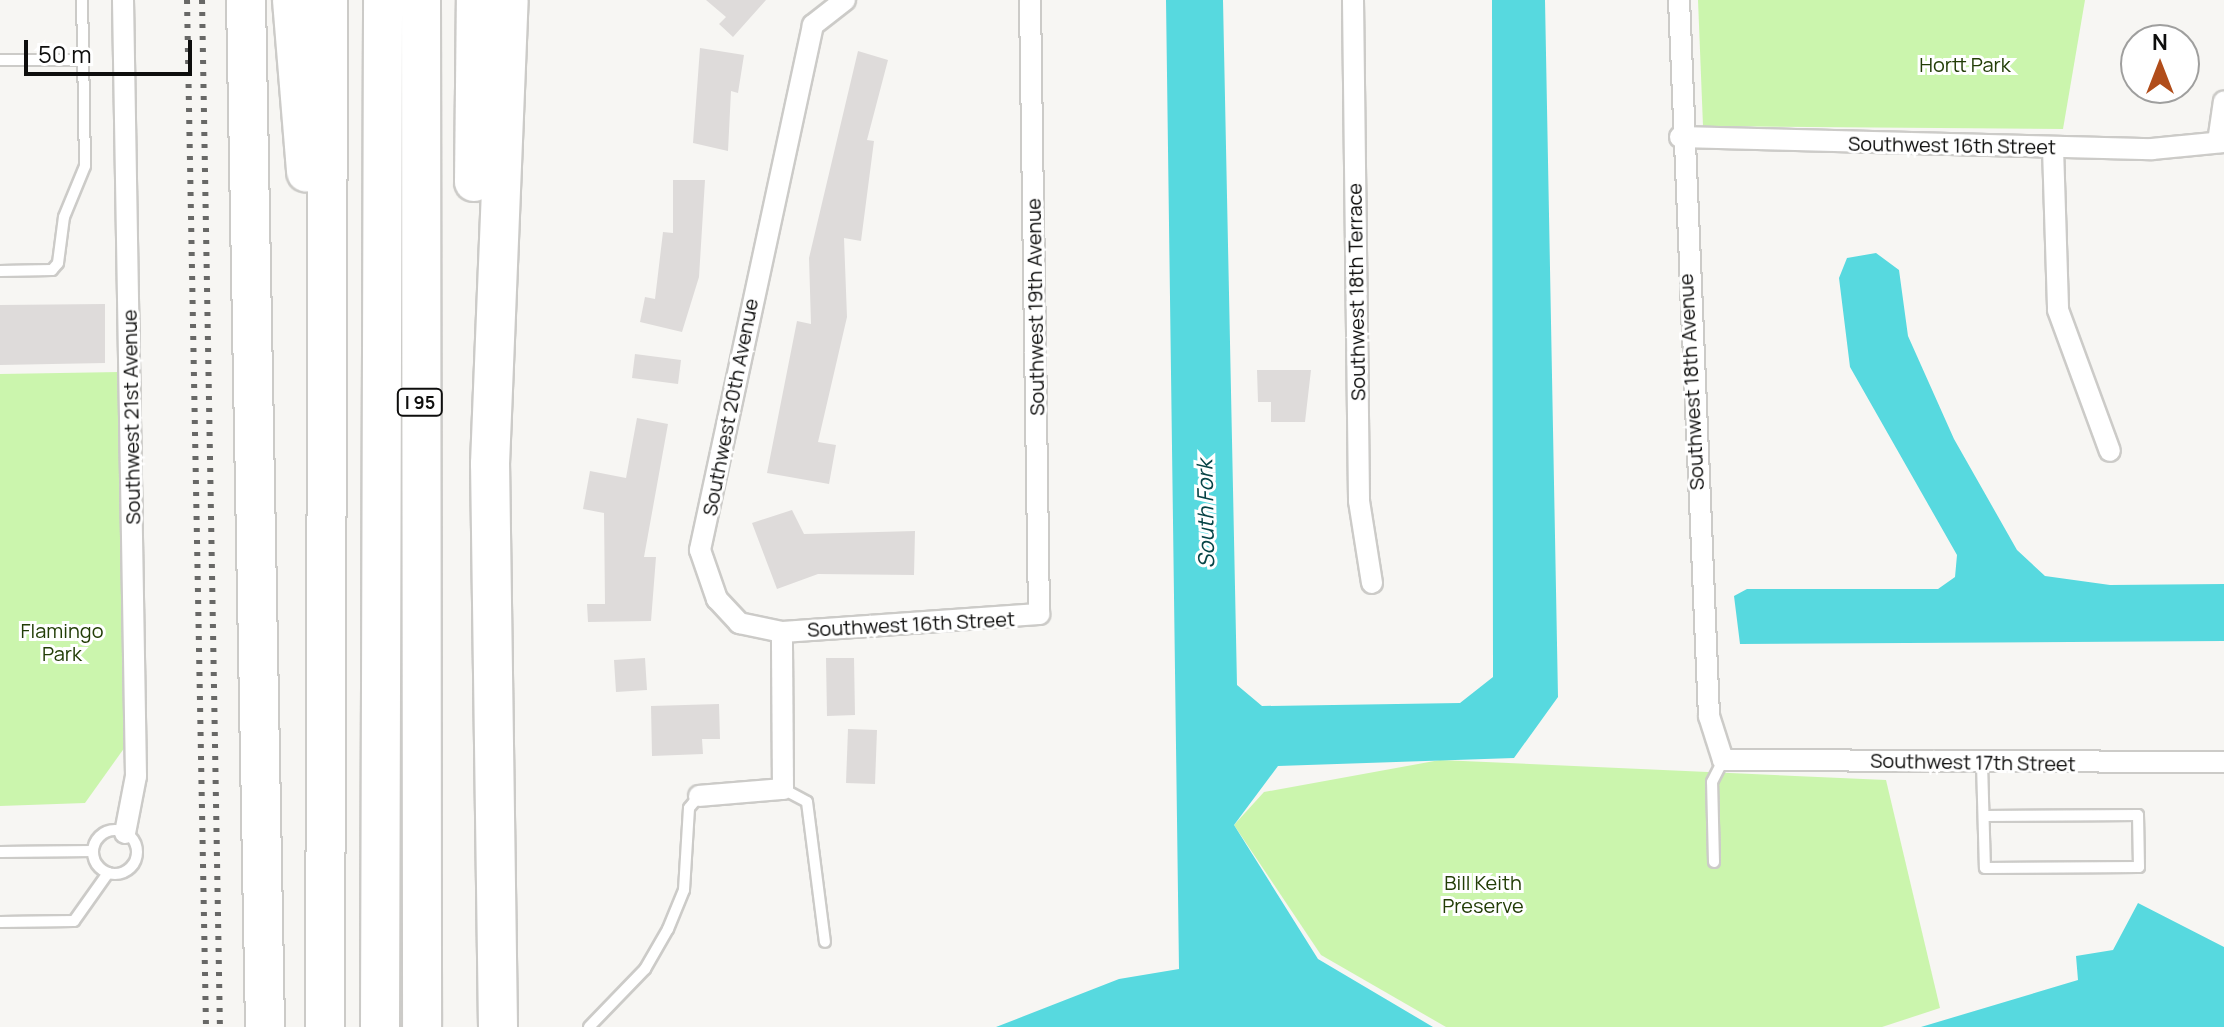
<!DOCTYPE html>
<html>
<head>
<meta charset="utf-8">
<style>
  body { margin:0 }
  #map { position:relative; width:2224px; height:1027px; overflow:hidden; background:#f7f6f3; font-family:Manrope,sans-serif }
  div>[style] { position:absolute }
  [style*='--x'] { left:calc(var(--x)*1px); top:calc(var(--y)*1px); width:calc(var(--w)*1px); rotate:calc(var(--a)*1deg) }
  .green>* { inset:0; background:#cbf5ad }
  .water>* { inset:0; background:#57d9df }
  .building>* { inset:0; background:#dedbda }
  .roads { filter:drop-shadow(2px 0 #cccbc8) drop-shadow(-2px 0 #cccbc8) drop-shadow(0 2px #cccbc8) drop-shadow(0 -2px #cccbc8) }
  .lane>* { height:10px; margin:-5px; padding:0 5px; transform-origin:5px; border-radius:5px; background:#fff }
  .lane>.ring { margin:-5px; padding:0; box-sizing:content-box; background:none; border:10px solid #fff; border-radius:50% }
  .street>* { height:20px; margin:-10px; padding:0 10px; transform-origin:10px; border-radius:10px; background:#fff }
  .highway>* { height:38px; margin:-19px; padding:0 19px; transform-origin:19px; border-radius:19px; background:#fff }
  .rail>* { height:6px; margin-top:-3px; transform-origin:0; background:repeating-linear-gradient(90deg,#686866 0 4px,transparent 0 12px) }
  span { translate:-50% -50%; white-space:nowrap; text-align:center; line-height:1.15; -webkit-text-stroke:6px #fff; paint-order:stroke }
  .shield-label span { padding:2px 6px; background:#fff; border:2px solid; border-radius:6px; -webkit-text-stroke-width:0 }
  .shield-label { font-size:18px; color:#0e0e0d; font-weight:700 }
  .park-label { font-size:20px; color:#223d06 }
  .street-label { font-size:20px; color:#0e0e0d }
  .water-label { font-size:22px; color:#064446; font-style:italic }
  .north { position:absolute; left:2120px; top:24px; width:80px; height:80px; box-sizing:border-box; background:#fff; border:2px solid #9f9f9e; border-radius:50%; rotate:0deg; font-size:22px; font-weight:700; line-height:32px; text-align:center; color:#0e0e0d }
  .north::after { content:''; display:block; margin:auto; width:28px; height:36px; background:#b14d1a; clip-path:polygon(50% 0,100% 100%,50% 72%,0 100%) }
  .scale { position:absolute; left:24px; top:40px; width:168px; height:36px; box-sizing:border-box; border:4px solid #0e0e0d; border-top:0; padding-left:10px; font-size:24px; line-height:28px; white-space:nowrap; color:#0e0e0d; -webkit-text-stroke:6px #fff; paint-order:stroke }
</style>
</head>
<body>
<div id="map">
  <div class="green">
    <i style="clip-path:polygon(1698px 0,2085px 0,2063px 129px,1703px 126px)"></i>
    <i style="clip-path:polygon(120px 372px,125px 747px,85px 803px,0 806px,0 374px)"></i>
    <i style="clip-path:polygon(1440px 760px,1886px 780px,1940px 1008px,1882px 1027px,1446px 1027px,1321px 955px,1234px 825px,1264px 792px)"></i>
  </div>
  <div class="water">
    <i style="clip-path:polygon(1166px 0,1223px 0,1237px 685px,1262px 706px,1460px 703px,1493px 677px,1492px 0,1545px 0,1558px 697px,1514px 758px,1278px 766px,1234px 825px,1318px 959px,1433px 1027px,996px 1027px,1119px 979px,1179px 969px)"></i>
    <i style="clip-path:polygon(1876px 253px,1899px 270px,1908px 336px,1954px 439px,2017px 550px,2045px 576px,2110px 585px,2224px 584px,2224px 641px,1740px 644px,1734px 596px,1747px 589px,1938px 589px,1955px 577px,1957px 555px,1850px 367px,1839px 278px,1847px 258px)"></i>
    <i style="clip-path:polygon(2138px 903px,2224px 947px,2224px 1027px,1921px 1027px,2078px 980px,2076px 956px,2113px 950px)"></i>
  </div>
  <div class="building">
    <i style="clip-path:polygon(706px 0,766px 0,733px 37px,719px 24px,726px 17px)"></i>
    <i style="clip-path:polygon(700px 48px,744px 55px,738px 93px,731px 91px,728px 151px,693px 143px)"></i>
    <i style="clip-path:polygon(858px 51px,888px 60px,867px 140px,874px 141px,861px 241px,844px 238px,847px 317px,818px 442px,836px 445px,829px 484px,767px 473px,797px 321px,811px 324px,809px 258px)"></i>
    <i style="clip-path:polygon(673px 180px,705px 180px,699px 277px,682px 332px,640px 322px,645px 297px,655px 299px,663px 232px,673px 233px)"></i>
    <i style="clip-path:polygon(105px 304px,105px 363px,0 365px,0 305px)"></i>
    <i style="clip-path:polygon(635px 354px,681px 360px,678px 384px,632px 378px)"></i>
    <i style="clip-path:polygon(1257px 370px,1311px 370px,1305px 422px,1271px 422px,1271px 402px,1258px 402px)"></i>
    <i style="clip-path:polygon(637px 418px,668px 424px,644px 557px,656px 557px,651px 621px,588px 622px,587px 604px,605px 604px,604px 513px,583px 509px,590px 471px,626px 478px)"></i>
    <i style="clip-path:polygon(792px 510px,804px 534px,915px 531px,914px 575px,818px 574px,777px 589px,752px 523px)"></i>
    <i style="clip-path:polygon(645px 658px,647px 690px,616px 692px,614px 660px)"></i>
    <i style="clip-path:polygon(826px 658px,854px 658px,855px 715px,827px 716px)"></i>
    <i style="clip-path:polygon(719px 704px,720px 739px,702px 739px,703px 754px,652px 756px,651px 706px)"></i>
    <i style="clip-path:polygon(848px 729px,877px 730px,875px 784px,846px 783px)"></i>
  </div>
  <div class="roads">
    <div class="lane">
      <i style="--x:0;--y:60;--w:83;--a:0"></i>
      <i style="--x:0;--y:271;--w:52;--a:-1.1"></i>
      <i style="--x:52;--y:270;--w:9;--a:-49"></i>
      <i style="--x:58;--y:263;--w:46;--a:-82.6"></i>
      <i style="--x:64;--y:217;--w:55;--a:-67.6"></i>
      <i style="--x:85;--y:166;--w:166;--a:-91"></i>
      <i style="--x:1982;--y:763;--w:105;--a:88.4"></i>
      <i style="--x:1985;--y:868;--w:154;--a:-0.4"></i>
      <i style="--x:2139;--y:867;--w:52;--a:-91.1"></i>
      <i style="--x:2138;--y:815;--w:154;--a:179.6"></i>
      <i style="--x:783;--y:789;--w:27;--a:28"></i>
      <i style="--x:807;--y:802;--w:141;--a:82.7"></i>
      <i class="ring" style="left:93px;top:830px;width:34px;height:34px"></i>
      <i style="--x:0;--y:852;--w:93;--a:-0.6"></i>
      <i style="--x:1714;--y:862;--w:80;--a:-91.4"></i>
      <i style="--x:1712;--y:782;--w:25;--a:-63"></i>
      <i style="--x:0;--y:922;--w:74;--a:-0.8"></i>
      <i style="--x:74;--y:921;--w:59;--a:-54.7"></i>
      <i style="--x:589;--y:1027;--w:81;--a:-46"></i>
      <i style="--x:645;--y:969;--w:46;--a:-60.1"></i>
      <i style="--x:668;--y:929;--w:42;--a:-67.7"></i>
      <i style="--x:684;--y:890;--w:82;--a:-86.5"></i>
      <i style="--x:689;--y:808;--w:16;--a:-50"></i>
    </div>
    <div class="street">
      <i style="--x:123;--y:0;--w:776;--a:89.04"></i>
      <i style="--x:136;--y:776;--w:58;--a:100.9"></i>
      <i style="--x:845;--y:0;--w:41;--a:142"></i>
      <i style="--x:813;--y:25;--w:537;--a:102.15"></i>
      <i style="--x:700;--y:550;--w:52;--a:70.9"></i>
      <i style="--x:717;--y:599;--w:33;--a:47"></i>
      <i style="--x:739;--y:623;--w:44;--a:11.8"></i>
      <i style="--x:782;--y:632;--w:258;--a:-4"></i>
      <i style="--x:1039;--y:614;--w:614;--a:-90.84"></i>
      <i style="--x:1353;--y:0;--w:501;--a:89.31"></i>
      <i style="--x:1359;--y:501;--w:83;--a:81"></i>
      <i style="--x:1679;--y:0;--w:717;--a:87.6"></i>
      <i style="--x:1709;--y:716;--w:46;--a:72.3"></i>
      <i style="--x:1723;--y:760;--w:501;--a:0.23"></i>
      <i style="--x:1680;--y:137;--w:472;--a:1.5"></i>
      <i style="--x:2152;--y:149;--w:72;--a:-5.6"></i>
      <i style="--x:2218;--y:142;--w:41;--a:-81.7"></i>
      <i style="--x:2053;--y:148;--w:162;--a:88.2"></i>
      <i style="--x:2058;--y:310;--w:150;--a:69.8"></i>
      <i style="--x:699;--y:796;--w:84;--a:-4.8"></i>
      <i style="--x:783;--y:789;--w:157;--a:-90.4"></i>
    </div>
    <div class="highway">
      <i style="--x:246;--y:0;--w:1027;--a:88.94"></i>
      <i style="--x:292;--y:0;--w:173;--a:85.3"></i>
      <i style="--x:421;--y:0;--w:1027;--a:89.94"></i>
      <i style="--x:474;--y:182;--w:182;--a:-89.4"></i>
      <i style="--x:325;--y:1027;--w:1027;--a:-89.83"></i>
      <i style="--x:380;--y:1027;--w:1027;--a:-89.83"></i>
      <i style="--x:498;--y:1027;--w:563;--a:-90.81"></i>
      <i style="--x:490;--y:464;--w:464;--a:-87.7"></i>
    </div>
  </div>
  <div class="rail">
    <i style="--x:187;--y:0;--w:1027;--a:88.94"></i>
    <i style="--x:202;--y:0;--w:1027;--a:89"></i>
  </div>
  <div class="shield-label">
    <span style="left:420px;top:402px">I 95</span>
  </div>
  <div class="park-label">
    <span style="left:1965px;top:64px">Hortt Park</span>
    <span style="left:62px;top:642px">Flamingo<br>Park</span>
    <span style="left:1483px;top:894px">Bill Keith<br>Preserve</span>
  </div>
  <div class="street-label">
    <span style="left:1952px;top:145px;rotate:1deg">Southwest 16th Street</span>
    <span style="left:1356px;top:292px;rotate:-91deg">Southwest 18th Terrace</span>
    <span style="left:1035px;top:307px;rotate:-91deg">Southwest 19th Avenue</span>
    <span style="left:1691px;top:382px;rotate:-93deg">Southwest 18th Avenue</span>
    <span style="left:730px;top:407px;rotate:-79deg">Southwest 20th Avenue</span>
    <span style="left:131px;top:417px;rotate:-91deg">Southwest 21st Avenue</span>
    <span style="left:911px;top:624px;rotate:-3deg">Southwest 16th Street</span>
    <span style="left:1973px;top:762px;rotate:1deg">Southwest 17th Street</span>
  </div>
  <div class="water-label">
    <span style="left:1206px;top:514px;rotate:-91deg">South Fork</span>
  </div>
  <div class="north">N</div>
  <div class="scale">50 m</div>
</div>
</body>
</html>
